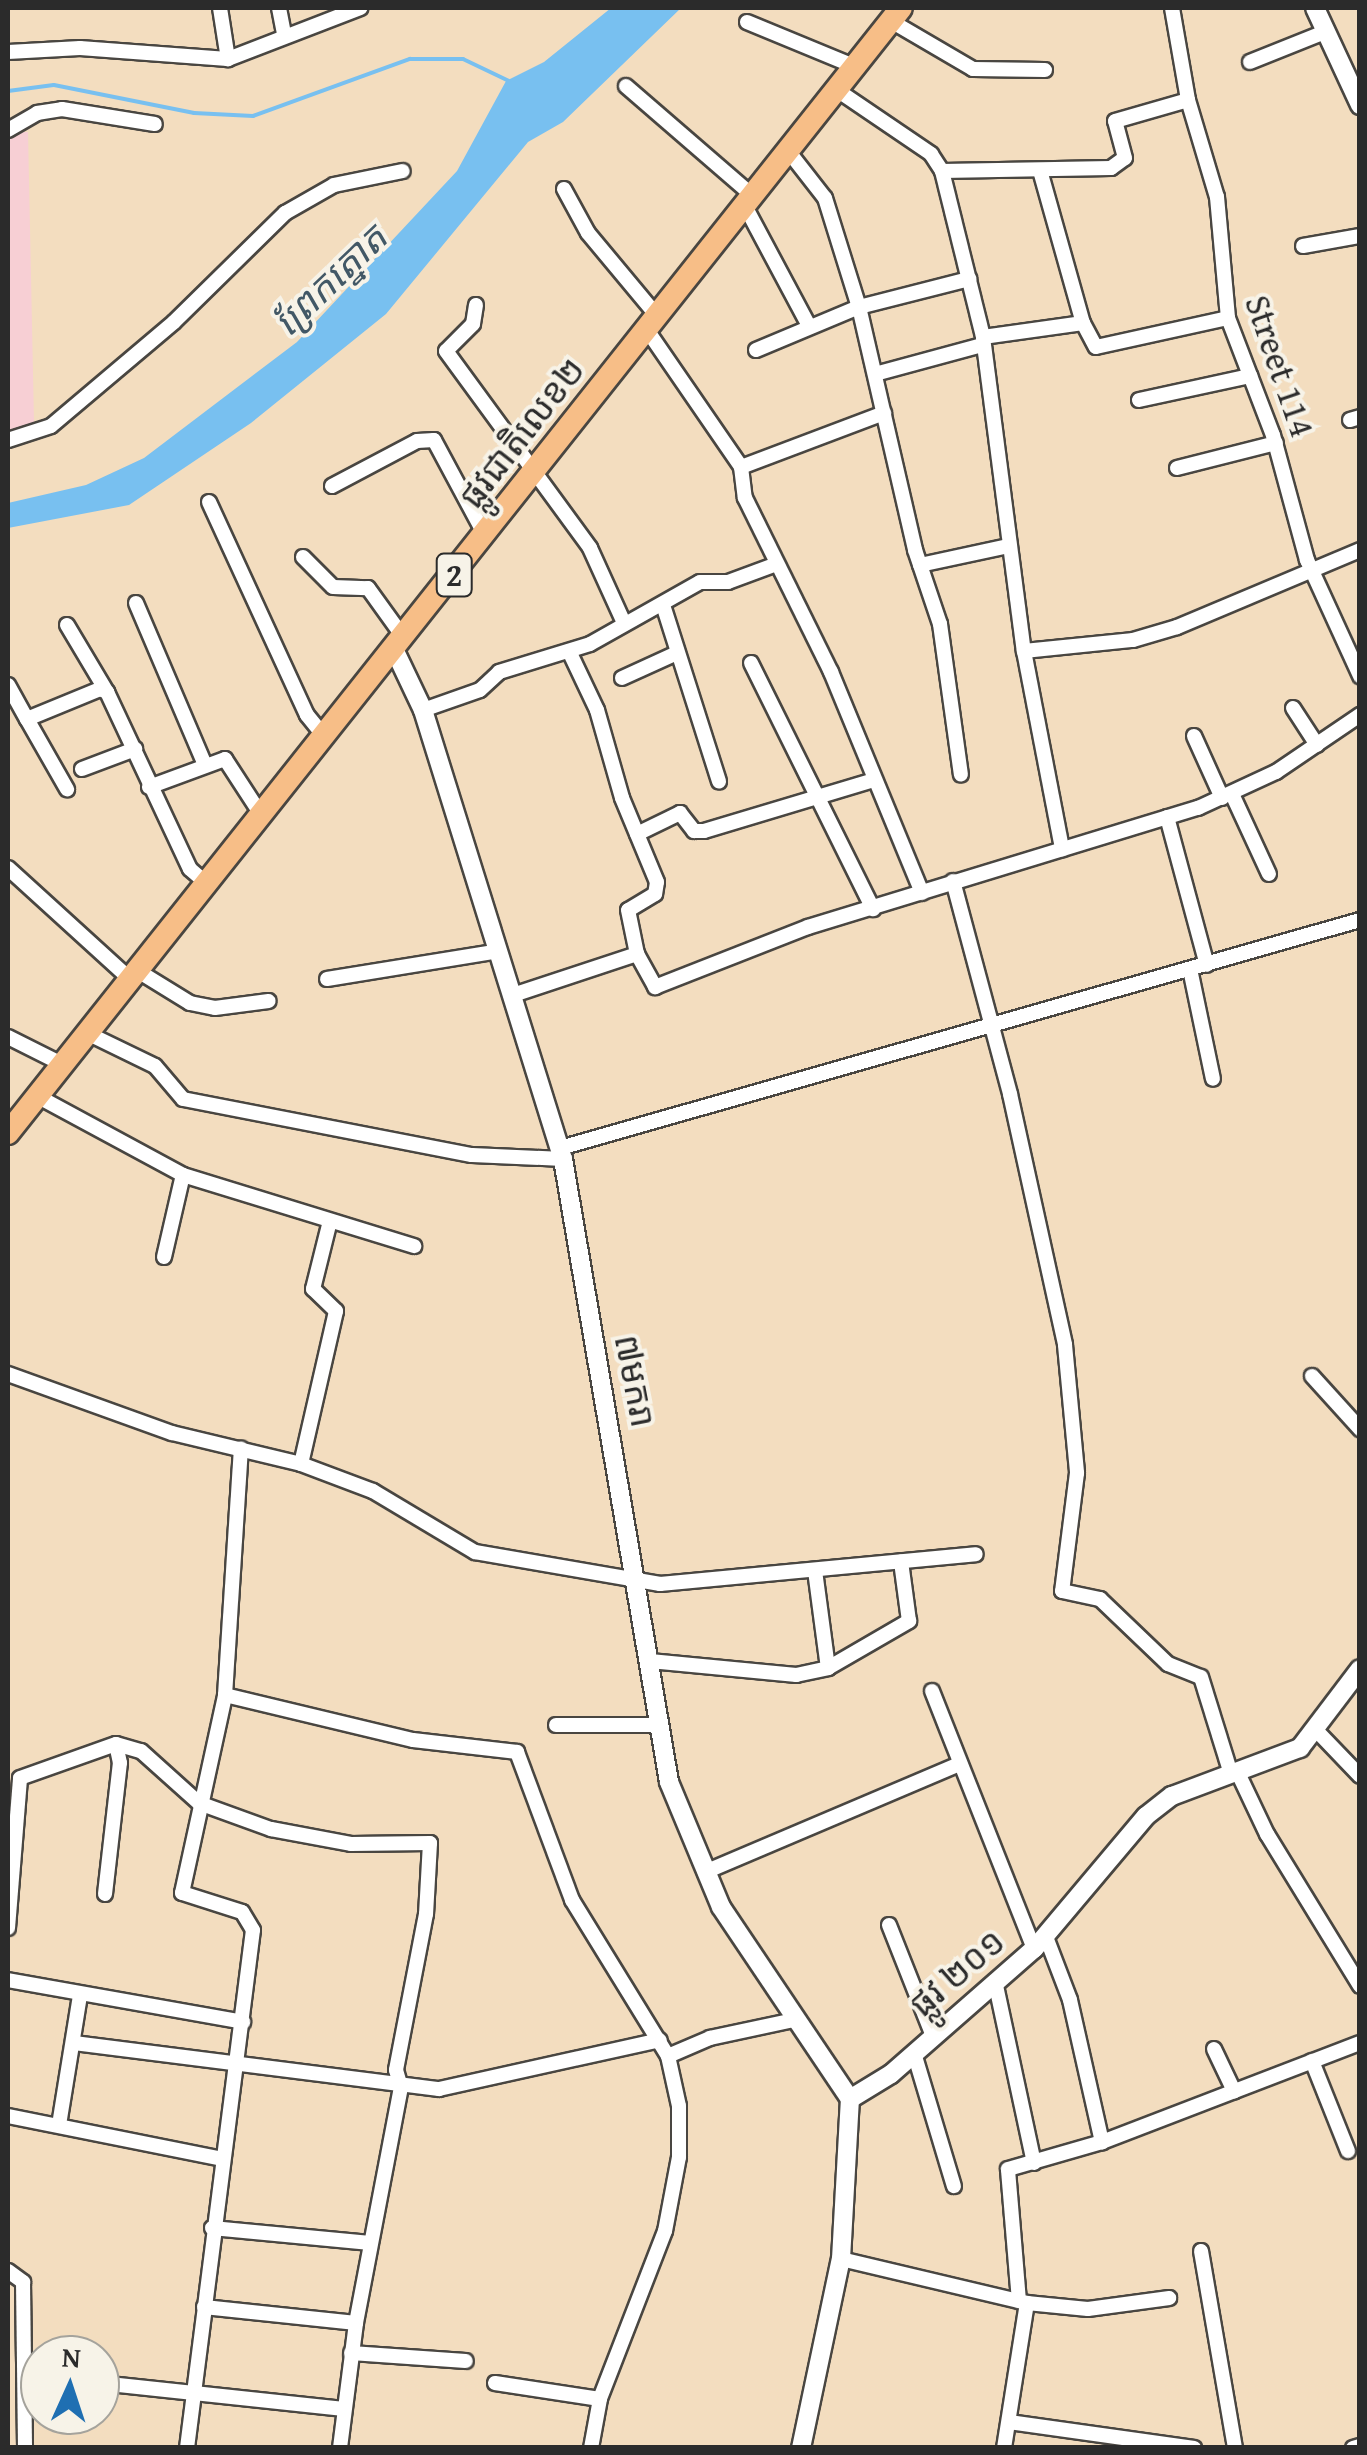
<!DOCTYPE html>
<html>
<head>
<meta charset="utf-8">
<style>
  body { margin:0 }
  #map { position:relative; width:1367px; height:2455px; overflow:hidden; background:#f3ddbf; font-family:"Gentium Book Plus","Noto Sans Khmer",serif }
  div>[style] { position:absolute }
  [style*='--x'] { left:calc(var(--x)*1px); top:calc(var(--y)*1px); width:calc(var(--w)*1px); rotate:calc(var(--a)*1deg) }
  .built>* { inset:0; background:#f7cfd4 }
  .water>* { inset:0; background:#78c0f0 }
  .stream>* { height:4px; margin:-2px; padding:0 2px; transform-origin:2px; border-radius:2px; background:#78c0f0 }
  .roads { filter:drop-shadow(2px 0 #494641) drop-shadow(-2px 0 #494641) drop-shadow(0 2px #494641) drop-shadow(0 -2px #494641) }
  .minor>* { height:14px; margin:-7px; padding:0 7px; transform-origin:7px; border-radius:7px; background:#fff }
  .tertiary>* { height:18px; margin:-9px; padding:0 9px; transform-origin:9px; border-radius:9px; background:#fff }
  .trunk>* { height:22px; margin:-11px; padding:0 11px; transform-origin:11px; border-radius:11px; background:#f7be87 }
  span { translate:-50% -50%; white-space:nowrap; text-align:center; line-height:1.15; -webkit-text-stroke:8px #f7f3e8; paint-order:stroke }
  .shield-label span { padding:2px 8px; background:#f7f3e8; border:2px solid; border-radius:8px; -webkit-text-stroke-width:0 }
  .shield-label { font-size:32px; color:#2b2b2b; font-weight:700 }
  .street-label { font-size:35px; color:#2b2b2b }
  .water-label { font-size:38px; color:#425866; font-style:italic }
  .frame { position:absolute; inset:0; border:10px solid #2b2b2b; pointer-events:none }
  .north { position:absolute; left:20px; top:2335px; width:100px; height:100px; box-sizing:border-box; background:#f7f3e8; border:2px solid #a5a39c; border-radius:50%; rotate:3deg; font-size:28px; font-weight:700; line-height:40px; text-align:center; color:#2b2b2b }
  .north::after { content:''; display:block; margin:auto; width:35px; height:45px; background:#1f6fb2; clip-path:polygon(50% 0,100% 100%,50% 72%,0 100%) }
</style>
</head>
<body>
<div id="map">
  <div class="built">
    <i style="clip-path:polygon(8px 132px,28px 132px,34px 422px,8px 433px)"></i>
  </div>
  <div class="water">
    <i style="clip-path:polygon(611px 8px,681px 8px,563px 122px,528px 142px,386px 314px,251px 423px,129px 505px,8px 528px,8px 503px,86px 485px,144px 458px,297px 342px,457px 171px,506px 81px,544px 62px)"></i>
  </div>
  <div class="stream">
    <i style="--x:8;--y:91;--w:46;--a:-7.4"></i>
    <i style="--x:54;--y:85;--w:143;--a:11.3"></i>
    <i style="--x:194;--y:113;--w:59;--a:2.9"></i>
    <i style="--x:253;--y:116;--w:167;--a:-20"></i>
    <i style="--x:410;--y:59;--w:53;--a:0"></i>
    <i style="--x:463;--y:59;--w:51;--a:25.6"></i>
  </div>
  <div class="roads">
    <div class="minor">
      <i style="--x:220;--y:8;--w:52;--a:81.1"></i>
      <i style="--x:279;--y:8;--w:26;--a:79"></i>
      <i style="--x:1172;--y:8;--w:93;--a:80.1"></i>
      <i style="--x:1188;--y:100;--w:101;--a:73.4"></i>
      <i style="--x:1217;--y:197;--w:121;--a:84.8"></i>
      <i style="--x:1228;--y:318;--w:125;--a:69"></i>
      <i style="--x:1273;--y:435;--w:130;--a:74.8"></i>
      <i style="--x:1307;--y:560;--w:128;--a:65.4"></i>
      <i style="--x:891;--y:21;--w:95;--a:30.3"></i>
      <i style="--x:973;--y:69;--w:72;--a:0.8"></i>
      <i style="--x:747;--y:22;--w:116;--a:22.4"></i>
      <i style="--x:8;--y:52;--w:72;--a:-3.2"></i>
      <i style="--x:80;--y:48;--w:148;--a:4.3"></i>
      <i style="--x:228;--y:59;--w:142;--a:-21.1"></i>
      <i style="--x:1250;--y:62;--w:83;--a:-21.9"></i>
      <i style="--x:626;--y:86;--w:168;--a:40.9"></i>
      <i style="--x:837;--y:90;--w:114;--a:34.2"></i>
      <i style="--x:931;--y:154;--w:20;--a:57"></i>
      <i style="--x:942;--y:171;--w:171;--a:76.1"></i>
      <i style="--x:983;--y:337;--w:317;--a:82.6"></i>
      <i style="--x:1024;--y:651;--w:202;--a:79.1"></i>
      <i style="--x:8;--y:130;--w:34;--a:-30"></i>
      <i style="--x:37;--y:113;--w:25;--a:-9"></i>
      <i style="--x:62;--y:109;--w:94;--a:9.2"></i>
      <i style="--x:789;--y:152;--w:58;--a:52"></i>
      <i style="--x:825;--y:198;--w:114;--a:72.7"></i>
      <i style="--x:859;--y:307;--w:249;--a:77"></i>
      <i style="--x:915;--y:550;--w:78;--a:71.3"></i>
      <i style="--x:940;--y:624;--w:152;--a:82.1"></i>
      <i style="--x:942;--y:171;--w:169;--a:-1"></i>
      <i style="--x:1111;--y:168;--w:17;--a:-36"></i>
      <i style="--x:1125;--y:158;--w:38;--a:-105"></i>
      <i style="--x:1115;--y:121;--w:76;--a:-16"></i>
      <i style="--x:1041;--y:174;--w:155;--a:74.3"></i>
      <i style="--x:1083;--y:323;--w:27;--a:62"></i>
      <i style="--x:1096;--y:347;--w:135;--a:-12.4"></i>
      <i style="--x:564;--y:189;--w:50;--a:61.4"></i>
      <i style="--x:588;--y:233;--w:109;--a:50.2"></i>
      <i style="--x:745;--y:206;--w:136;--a:61.9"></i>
      <i style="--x:1303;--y:246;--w:58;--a:-10"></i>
      <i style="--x:476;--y:305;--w:19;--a:99"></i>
      <i style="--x:473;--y:324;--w:38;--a:135"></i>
      <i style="--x:446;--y:351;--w:244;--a:53.8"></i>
      <i style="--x:590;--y:548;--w:82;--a:65.6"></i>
      <i style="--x:647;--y:330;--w:166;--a:55.5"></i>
      <i style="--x:741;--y:467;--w:31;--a:83"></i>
      <i style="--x:745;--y:498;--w:194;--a:63.7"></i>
      <i style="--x:831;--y:672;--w:239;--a:67.6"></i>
      <i style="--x:983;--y:337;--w:101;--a:-8"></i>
      <i style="--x:756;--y:350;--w:112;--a:-22.7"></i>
      <i style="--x:859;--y:307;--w:114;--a:-14.3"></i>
      <i style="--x:875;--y:374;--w:111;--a:-15.2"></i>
      <i style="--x:1139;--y:400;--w:114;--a:-12.2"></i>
      <i style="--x:1350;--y:420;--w:10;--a:-17"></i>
      <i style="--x:8;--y:440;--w:45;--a:-18"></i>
      <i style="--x:51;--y:426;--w:161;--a:-40.2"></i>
      <i style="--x:174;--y:322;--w:156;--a:-44.5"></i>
      <i style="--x:285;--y:213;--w:56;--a:-29.7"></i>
      <i style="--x:334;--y:185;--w:70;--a:-11.5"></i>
      <i style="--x:741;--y:467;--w:153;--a:-20.7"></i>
      <i style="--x:1177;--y:468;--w:102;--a:-14.2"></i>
      <i style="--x:332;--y:486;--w:96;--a:-27.9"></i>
      <i style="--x:417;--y:441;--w:17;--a:-3"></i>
      <i style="--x:434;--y:440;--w:108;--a:61.8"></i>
      <i style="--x:209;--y:502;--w:234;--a:65.3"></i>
      <i style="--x:307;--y:715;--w:28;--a:51"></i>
      <i style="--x:303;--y:557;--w:42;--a:45"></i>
      <i style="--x:333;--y:587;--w:35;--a:2"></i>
      <i style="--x:368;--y:588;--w:62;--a:54.2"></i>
      <i style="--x:920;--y:565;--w:91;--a:-12.1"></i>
      <i style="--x:136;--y:603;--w:176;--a:66.9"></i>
      <i style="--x:664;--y:608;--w:182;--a:72.4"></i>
      <i style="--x:67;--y:625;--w:78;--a:59.2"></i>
      <i style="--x:569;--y:651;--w:65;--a:64.6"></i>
      <i style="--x:597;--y:710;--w:91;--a:74.1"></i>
      <i style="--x:622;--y:798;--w:91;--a:67.4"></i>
      <i style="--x:657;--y:882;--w:12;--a:99"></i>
      <i style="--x:655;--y:894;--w:31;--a:149"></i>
      <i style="--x:628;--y:910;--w:45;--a:78.4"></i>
      <i style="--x:637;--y:954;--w:38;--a:61"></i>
      <i style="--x:655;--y:987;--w:164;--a:-21.4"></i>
      <i style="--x:808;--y:927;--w:408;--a:-17"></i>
      <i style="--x:1198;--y:808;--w:86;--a:-24.8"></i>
      <i style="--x:1276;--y:772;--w:102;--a:-34.2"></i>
      <i style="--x:1024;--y:651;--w:110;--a:-5.8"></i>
      <i style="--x:1133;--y:640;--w:46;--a:-16.5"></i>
      <i style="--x:1177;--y:627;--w:199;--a:-22.8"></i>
      <i style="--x:751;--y:663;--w:275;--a:63.6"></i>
      <i style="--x:622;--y:678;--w:60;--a:-24.4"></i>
      <i style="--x:8;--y:685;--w:39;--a:61"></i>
      <i style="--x:27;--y:719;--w:79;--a:-22.3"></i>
      <i style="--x:100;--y:689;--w:8;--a:23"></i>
      <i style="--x:107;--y:692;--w:195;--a:64.9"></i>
      <i style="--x:190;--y:869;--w:23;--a:41"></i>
      <i style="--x:1293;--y:708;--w:44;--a:57"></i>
      <i style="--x:423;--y:710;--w:60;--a:-19.3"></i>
      <i style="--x:480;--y:690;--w:26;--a:-43"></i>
      <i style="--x:499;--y:672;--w:95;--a:-17.1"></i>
      <i style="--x:590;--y:644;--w:126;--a:-29.4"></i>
      <i style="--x:700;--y:582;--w:28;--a:0"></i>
      <i style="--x:728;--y:582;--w:49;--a:-20.3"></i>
      <i style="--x:27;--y:719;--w:81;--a:60.3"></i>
      <i style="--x:1194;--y:736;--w:68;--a:65.7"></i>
      <i style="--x:82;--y:769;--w:57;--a:-20.7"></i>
      <i style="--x:149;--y:787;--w:81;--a:-20.2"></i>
      <i style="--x:225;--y:759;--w:68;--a:57"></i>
      <i style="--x:1232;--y:794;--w:88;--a:65.2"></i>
      <i style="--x:1167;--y:817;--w:153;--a:74.9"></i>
      <i style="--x:637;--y:834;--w:48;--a:-26"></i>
      <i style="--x:680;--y:813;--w:23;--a:52"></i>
      <i style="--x:694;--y:831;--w:10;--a:0"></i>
      <i style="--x:704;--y:831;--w:177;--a:-16.7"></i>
      <i style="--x:8;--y:868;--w:166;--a:42.3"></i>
      <i style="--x:953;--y:881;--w:220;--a:75"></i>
      <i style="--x:1010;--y:1094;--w:257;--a:77.6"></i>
      <i style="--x:1065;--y:1345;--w:129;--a:84.6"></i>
      <i style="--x:1077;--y:1473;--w:119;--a:97.2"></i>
      <i style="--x:1062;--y:1591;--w:39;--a:12"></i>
      <i style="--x:1100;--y:1599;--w:94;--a:43.7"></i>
      <i style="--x:1168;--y:1664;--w:35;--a:22"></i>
      <i style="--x:1201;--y:1677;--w:102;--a:72.8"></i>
      <i style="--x:1190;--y:969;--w:112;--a:78.2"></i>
      <i style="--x:138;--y:971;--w:61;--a:31.6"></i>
      <i style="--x:190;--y:1003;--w:25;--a:11"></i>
      <i style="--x:215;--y:1008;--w:54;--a:-7.4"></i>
      <i style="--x:327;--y:979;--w:174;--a:-9.2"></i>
      <i style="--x:513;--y:995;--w:131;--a:-18.3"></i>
      <i style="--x:89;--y:1034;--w:73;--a:25.9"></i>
      <i style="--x:155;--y:1066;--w:43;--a:49.7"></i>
      <i style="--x:183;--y:1099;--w:294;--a:11"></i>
      <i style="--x:472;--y:1155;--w:91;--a:2.5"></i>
      <i style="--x:8;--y:1037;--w:63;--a:26.6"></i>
      <i style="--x:37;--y:1096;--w:166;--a:28.4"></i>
      <i style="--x:183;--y:1175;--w:242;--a:17.1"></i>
      <i style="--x:560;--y:1148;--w:832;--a:-15.91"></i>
      <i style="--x:164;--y:1257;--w:84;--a:-77"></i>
      <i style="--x:8;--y:1374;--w:174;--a:19.8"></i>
      <i style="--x:172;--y:1433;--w:133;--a:13.5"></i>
      <i style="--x:301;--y:1464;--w:77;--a:20.6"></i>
      <i style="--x:373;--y:1491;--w:119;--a:30.9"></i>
      <i style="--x:475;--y:1552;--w:188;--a:9.8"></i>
      <i style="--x:660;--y:1584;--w:317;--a:-5.4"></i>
      <i style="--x:1312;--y:1376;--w:72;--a:47.8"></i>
      <i style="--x:301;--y:1464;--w:157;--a:-77.1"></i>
      <i style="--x:336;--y:1311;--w:32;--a:-136"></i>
      <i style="--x:313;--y:1289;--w:70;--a:-76"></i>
      <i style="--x:650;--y:1661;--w:147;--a:5.5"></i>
      <i style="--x:796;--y:1675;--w:33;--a:-12"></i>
      <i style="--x:828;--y:1668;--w:98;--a:-97.6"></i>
      <i style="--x:828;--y:1668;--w:94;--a:-30.1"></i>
      <i style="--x:909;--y:1621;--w:60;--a:-97.7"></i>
      <i style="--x:932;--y:1691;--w:277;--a:68.4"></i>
      <i style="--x:225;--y:1695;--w:193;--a:13.5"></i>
      <i style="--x:413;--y:1740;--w:105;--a:6.6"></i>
      <i style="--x:517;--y:1752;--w:158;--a:69.6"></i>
      <i style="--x:572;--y:1900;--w:183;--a:58.4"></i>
      <i style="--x:668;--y:2056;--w:51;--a:77.6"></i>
      <i style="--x:679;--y:2106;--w:51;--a:90"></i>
      <i style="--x:679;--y:2157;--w:75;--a:100.7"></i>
      <i style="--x:665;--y:2231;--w:180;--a:111.2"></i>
      <i style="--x:600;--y:2399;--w:50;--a:100.4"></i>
      <i style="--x:556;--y:1725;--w:104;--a:0"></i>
      <i style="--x:1315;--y:1729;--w:65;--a:46.2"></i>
      <i style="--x:1238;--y:1773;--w:68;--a:64.6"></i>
      <i style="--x:1267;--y:1834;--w:178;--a:58.5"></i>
      <i style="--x:705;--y:1872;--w:277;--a:-23"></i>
      <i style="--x:105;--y:1894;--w:132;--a:-83.5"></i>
      <i style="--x:120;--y:1763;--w:19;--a:-102"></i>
      <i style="--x:889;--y:1925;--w:119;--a:68.4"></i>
      <i style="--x:8;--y:1928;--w:150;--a:-85.4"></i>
      <i style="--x:20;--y:1778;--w:102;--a:-19.5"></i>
      <i style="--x:116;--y:1744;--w:26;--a:16"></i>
      <i style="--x:141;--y:1751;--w:78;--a:41.9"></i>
      <i style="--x:199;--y:1803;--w:77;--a:19.9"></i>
      <i style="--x:271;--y:1829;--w:81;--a:10.6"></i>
      <i style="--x:351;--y:1844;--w:79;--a:-0.7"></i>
      <i style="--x:430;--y:1843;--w:71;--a:93.2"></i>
      <i style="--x:426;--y:1914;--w:159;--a:100.9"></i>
      <i style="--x:396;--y:2070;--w:18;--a:74"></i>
      <i style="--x:401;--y:2087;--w:240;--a:100.8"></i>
      <i style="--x:356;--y:2323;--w:126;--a:97.3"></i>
      <i style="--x:1046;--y:1937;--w:67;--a:69.1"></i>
      <i style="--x:1070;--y:2000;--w:146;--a:77.3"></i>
      <i style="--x:8;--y:1980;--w:239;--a:10.1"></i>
      <i style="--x:995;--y:1981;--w:186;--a:77.9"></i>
      <i style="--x:74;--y:2043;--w:368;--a:7.2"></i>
      <i style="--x:439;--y:2089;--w:226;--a:-12.5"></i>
      <i style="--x:1214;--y:2049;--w:47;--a:64.5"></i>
      <i style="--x:914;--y:2053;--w:139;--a:73.3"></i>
      <i style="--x:668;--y:2056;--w:46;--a:-23.2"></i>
      <i style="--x:710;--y:2038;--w:86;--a:-12.1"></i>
      <i style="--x:1312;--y:2061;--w:97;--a:68.2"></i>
      <i style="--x:8;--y:2116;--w:219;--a:11.3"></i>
      <i style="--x:59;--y:2125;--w:131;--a:-80.8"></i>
      <i style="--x:212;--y:2228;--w:159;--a:5.4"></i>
      <i style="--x:1201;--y:2251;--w:200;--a:80.2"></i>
      <i style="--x:841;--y:2259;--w:191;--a:13.3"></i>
      <i style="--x:1027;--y:2303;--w:61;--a:5.6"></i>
      <i style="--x:1088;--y:2309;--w:82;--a:-7.7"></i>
      <i style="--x:8;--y:2271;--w:19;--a:36"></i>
      <i style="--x:23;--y:2282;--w:166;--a:89.3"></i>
      <i style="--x:1019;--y:2301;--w:132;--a:-94.8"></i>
      <i style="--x:1008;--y:2169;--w:98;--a:-16"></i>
      <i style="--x:1102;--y:2142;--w:276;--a:-21"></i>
      <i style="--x:204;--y:2307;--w:153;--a:6"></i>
      <i style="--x:351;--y:2353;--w:115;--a:4"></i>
      <i style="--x:100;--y:2383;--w:243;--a:6.1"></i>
      <i style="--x:495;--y:2383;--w:106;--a:8.7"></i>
      <i style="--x:1009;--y:2422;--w:187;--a:8"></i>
      <i style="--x:187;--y:2448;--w:522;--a:-82.74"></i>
      <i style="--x:253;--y:1930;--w:21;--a:-121"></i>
      <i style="--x:242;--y:1912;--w:63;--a:-162.4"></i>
      <i style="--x:182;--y:1893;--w:203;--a:-77.7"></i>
      <i style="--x:225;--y:1695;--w:247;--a:-86.3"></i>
      <i style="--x:1004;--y:2448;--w:147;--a:-81"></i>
      <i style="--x:1353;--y:2448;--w:7;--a:-16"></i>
    </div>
    <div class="tertiary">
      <i style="--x:1315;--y:8;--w:107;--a:65.1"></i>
      <i style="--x:394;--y:649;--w:68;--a:64.6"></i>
      <i style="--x:423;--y:710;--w:470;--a:72.7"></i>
      <i style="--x:563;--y:1159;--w:632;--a:80.34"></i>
      <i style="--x:669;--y:1782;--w:135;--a:67.4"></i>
      <i style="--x:721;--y:1907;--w:231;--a:56.1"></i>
      <i style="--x:801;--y:2448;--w:193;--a:-78.1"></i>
      <i style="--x:841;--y:2259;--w:160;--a:-86.8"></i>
      <i style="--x:850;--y:2099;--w:48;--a:-31.4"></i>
      <i style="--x:891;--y:2074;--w:190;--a:-41.2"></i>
      <i style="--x:1034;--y:1949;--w:174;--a:-49.9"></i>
      <i style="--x:1146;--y:1816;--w:33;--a:-38"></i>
      <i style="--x:1172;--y:1796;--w:137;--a:-20.6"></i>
      <i style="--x:1300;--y:1748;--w:99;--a:-52.8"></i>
    </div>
    <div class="trunk">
      <i style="--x:8;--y:1133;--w:1436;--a:-51.56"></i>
    </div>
  </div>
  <div class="shield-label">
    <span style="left:454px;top:575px">2</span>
  </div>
  <div class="street-label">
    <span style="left:1280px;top:366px;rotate:71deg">Street 114</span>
    <span style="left:522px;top:433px;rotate:-52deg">ផ្លូវជាតិលេខ២</span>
    <span style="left:635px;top:1381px;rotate:79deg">៧មករា</span>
    <span style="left:957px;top:1973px;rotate:-41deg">ផ្លូវ ២០១</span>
  </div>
  <div class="water-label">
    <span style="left:330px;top:280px;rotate:-44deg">ព្រែកត្នោត</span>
  </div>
  <div class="frame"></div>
  <div class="north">N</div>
</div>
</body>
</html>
